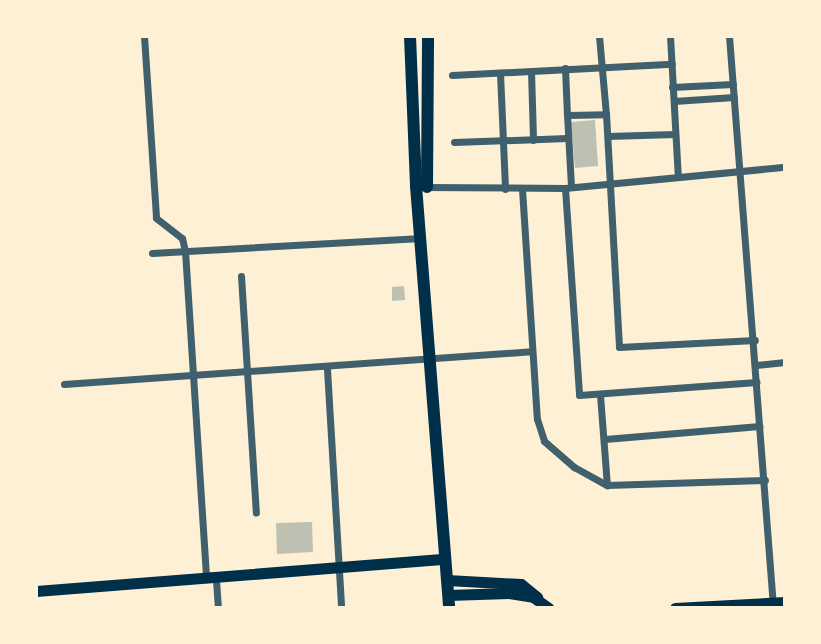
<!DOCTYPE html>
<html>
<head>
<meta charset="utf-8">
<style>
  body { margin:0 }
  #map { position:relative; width:821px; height:644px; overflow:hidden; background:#fdf0d5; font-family:"Exo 2",sans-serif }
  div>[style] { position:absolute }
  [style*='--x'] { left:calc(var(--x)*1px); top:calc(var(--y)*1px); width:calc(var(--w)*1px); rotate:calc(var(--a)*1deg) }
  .building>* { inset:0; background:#bec0b2 }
  .minor>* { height:7px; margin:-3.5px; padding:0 3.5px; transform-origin:3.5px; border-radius:3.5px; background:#3f606c }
  .secondary>* { height:11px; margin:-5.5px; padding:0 5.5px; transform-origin:5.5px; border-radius:5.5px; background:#003049 }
  .primary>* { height:12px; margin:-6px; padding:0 6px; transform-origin:6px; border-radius:6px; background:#003049 }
  .trunk>* { height:12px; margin:-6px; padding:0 6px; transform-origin:6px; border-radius:6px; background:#003049 }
  span { translate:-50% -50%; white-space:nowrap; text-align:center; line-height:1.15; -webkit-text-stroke:6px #fdf0d5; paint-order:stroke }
  .frame { position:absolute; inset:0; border:38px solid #fdf0d5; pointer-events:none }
</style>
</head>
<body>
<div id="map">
  <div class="building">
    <i style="clip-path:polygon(595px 120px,598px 166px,575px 168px,571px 122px)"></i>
    <i style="clip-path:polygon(404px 286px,405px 300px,392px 301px,392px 287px)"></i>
    <i style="clip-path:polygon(312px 522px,313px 552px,277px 554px,276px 523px)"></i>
  </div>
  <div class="minor">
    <i style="--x:144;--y:36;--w:182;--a:86.2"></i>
    <i style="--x:156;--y:218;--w:33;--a:38"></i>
    <i style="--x:182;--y:238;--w:13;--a:77"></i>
    <i style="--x:185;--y:251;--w:329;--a:86.3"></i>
    <i style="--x:599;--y:36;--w:78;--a:84.9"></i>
    <i style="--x:670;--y:36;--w:141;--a:86.8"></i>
    <i style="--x:729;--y:36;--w:572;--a:85.59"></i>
    <i style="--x:565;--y:68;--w:47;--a:87.6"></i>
    <i style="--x:531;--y:71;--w:69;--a:88.3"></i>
    <i style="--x:500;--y:73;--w:116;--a:87.5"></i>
    <i style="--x:452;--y:75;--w:220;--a:-2.9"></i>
    <i style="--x:672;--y:87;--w:61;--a:-2.8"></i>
    <i style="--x:674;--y:101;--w:60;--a:-3.8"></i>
    <i style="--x:608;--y:136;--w:67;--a:-1.7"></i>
    <i style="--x:454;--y:142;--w:113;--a:-2"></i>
    <i style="--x:571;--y:186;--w:71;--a:-93.2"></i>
    <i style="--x:567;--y:115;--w:39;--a:-1"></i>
    <i style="--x:606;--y:114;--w:233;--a:86.8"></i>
    <i style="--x:619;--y:347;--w:136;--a:-2.9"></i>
    <i style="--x:424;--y:187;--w:141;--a:0.4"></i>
    <i style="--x:565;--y:188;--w:221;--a:-5.5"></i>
    <i style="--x:565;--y:188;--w:207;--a:86.1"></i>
    <i style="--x:579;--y:395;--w:178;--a:-4.2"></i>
    <i style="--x:522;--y:189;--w:230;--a:86.3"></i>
    <i style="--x:537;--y:419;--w:23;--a:72"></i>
    <i style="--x:544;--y:441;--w:40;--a:41"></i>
    <i style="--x:574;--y:467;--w:38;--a:29"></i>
    <i style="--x:607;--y:485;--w:158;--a:-1.8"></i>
    <i style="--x:152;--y:253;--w:270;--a:-3.2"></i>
    <i style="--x:241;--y:276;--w:237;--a:86.4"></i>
    <i style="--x:756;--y:365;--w:29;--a:-6"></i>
    <i style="--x:327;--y:369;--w:239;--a:86.6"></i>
    <i style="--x:64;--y:384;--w:468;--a:-4"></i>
    <i style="--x:600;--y:395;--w:90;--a:85.6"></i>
    <i style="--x:605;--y:439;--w:155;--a:-4.8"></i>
    <i style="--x:216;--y:580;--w:28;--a:86"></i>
  </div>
  <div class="secondary">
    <i style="--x:447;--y:580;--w:74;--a:3.1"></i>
    <i style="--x:521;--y:584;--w:21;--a:39"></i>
    <i style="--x:36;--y:591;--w:410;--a:-4.5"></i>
    <i style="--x:448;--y:595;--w:61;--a:-1.9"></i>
    <i style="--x:509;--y:593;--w:24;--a:9"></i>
    <i style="--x:533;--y:597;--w:19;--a:35"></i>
    <i style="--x:675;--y:608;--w:110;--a:-3.1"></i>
  </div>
  <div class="primary">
    <i style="--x:416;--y:186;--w:423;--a:85.5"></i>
  </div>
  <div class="trunk">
    <i style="--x:410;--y:36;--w:150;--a:87.7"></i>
    <i style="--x:427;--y:187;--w:151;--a:-89.6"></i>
  </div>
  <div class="frame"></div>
</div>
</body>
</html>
